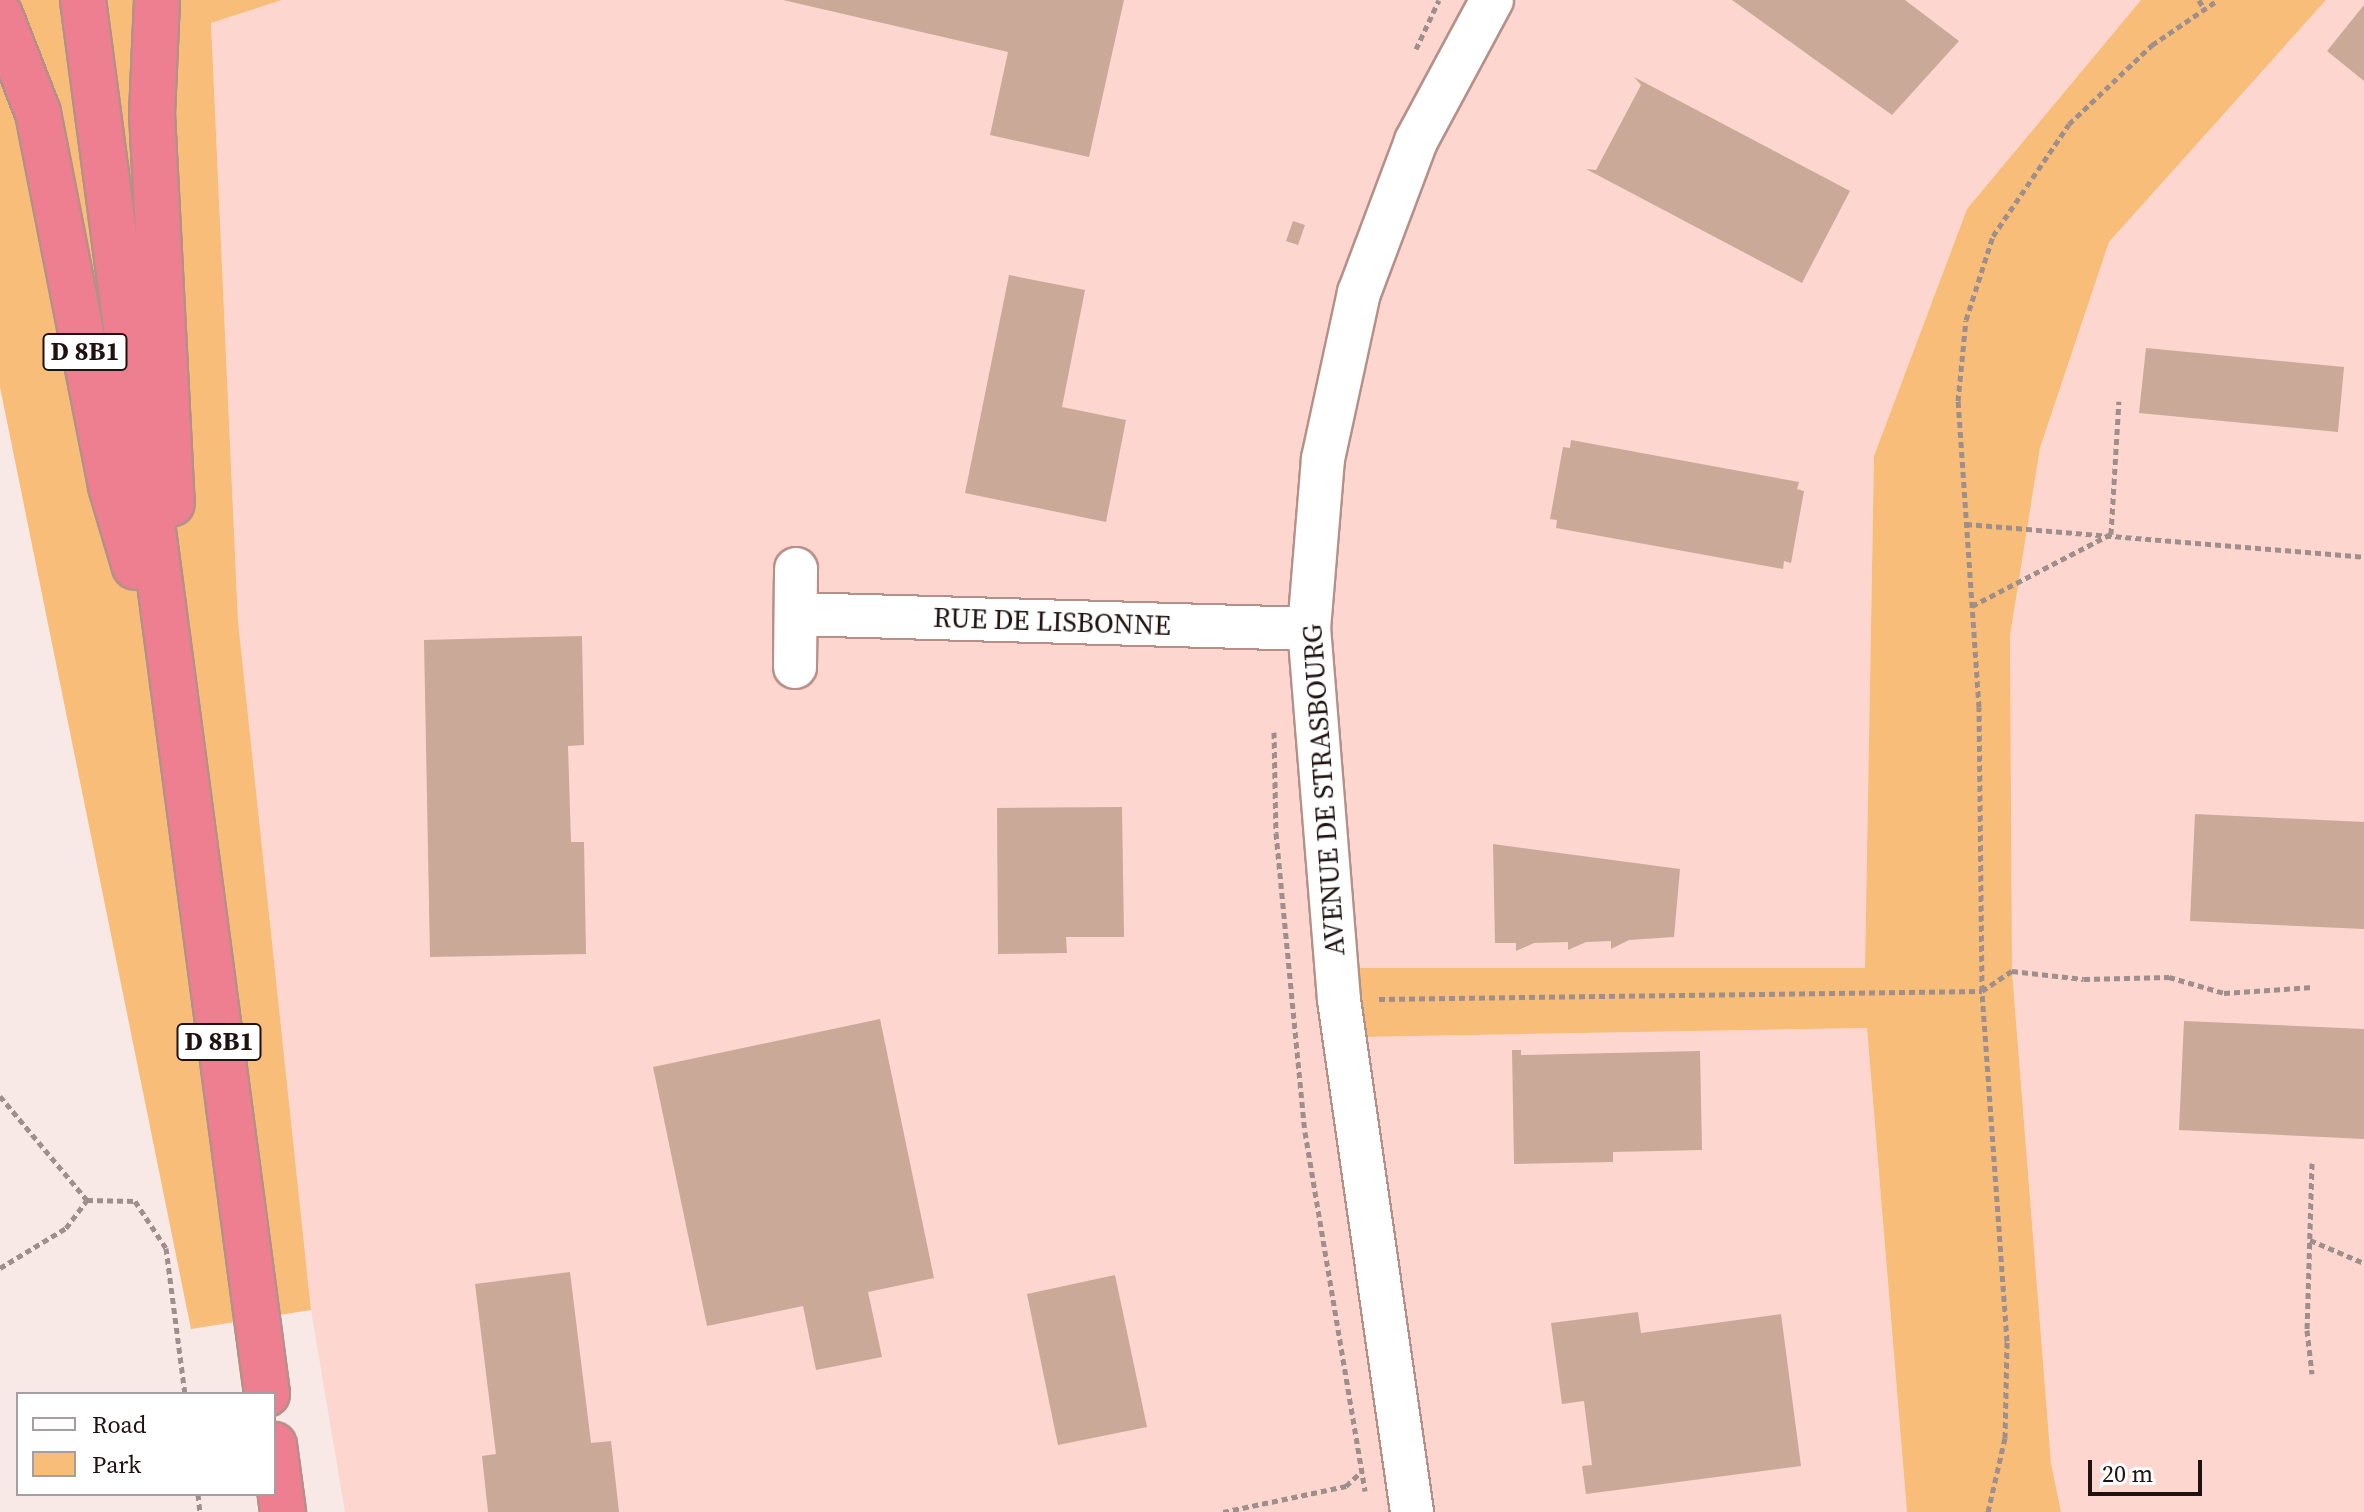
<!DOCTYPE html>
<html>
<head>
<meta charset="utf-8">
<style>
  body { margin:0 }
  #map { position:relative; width:2364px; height:1512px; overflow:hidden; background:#f9e9e6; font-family:"Source Serif 4",serif }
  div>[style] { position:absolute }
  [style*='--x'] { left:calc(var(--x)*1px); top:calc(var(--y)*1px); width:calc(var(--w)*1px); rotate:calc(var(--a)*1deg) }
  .built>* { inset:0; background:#fdd6cf }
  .green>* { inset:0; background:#f8bd78 }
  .building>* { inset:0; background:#caa998 }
  .path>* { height:5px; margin-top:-2.5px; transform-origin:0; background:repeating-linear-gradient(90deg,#9e8f8d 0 6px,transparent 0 10px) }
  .roads { filter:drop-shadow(2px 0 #b59089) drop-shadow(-2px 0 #b59089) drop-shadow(0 2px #b59089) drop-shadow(0 -2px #b59089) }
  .minor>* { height:42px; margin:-21px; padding:0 21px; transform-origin:21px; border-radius:21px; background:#fff }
  .highway>* { height:44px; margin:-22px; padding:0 22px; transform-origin:22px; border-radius:22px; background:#ee7f90 }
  span { translate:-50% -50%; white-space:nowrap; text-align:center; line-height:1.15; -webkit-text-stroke:7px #fff; paint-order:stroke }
  .shield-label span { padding:2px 6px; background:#fff; border:2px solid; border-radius:6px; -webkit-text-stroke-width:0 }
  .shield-label { font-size:26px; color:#1f1210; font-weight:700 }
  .street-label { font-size:28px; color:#1f1210 }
  .legend { position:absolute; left:16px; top:1392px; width:260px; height:104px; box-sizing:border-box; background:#fff; border:2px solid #a5a09f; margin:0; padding:10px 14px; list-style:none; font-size:24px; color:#1f1210 }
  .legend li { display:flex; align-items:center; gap:16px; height:40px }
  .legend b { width:40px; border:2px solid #a5a09f }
  .scale { position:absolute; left:2088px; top:1460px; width:114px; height:36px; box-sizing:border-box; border:4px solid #1f1210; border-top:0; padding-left:10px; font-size:24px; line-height:28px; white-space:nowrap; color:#1f1210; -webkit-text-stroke:6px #fff; paint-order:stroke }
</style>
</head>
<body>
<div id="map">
  <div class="built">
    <i style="clip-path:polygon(282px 0,2141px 0,1967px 209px,1874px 456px,1865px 968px,1358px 969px,1361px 1037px,1867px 1028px,1907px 1512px,345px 1512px,311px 1310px,238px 621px,211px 23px)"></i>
    <i style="clip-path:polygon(2326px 0,2364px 0,2364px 1512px,2061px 1512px,2051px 1463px,2012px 971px,2010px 636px,2040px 448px,2109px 242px)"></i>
  </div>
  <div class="green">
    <i style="clip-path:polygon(0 0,282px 0,211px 23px,238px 621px,311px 1310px,191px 1329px,0 387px)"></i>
    <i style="clip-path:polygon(2141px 0,2326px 0,2109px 242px,2040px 448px,2010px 636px,2012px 971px,2051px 1463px,2061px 1512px,1907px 1512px,1867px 1028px,1361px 1037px,1358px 968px,1865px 968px,1874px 456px,1967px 209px)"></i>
  </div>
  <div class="building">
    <i style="clip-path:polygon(783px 0,1124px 0,1089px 157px,990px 135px,1008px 52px)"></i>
    <i style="clip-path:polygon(1732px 0,1905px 0,1959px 41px,1892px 115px)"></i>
    <i style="clip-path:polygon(2364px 5px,2364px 81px,2327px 51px)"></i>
    <i style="clip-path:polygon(1634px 77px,1850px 191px,1802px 283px,1586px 169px,1596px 170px,1641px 85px)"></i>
    <i style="clip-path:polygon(1293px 221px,1305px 225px,1298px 245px,1286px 241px)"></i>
    <i style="clip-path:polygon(1009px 275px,1085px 290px,1062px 407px,1126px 420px,1106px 522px,965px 493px)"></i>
    <i style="clip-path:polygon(2146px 348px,2344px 367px,2338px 432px,2139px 413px)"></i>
    <i style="clip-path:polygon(1571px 440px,1799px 482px,1797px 489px,1804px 491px,1791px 563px,1784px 561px,1783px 569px,1556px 528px,1557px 520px,1550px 519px,1563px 447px,1570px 448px)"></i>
    <i style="clip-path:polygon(582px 636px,584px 745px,568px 746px,571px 842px,584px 842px,586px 954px,430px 957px,424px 640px)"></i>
    <i style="clip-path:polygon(1122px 807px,1124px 937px,1066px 937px,1067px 953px,998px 954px,997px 808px)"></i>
    <i style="clip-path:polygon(2195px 814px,2364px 822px,2364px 929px,2190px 921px)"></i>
    <i style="clip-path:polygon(1493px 844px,1680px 869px,1674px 937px,1629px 940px,1611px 949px,1611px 941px,1586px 942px,1568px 950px,1568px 942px,1534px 943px,1516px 951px,1516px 943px,1495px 943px)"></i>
    <i style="clip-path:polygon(880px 1019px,934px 1278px,868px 1292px,882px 1357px,816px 1370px,803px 1306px,707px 1326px,653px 1067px)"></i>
    <i style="clip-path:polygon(2184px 1021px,2364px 1029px,2364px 1139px,2179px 1130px)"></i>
    <i style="clip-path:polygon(1512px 1050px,1521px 1050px,1521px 1055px,1700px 1051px,1702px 1150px,1613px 1152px,1613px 1162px,1514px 1164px)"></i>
    <i style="clip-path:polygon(570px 1272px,591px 1443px,611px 1441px,619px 1512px,488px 1512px,482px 1456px,496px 1454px,475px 1284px)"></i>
    <i style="clip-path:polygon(1115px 1275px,1147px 1427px,1058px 1445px,1027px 1294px)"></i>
    <i style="clip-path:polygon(1638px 1312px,1641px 1333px,1781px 1314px,1801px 1466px,1586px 1494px,1582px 1466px,1592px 1465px,1584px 1401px,1562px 1404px,1551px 1323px)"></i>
  </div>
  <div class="path">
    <i style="--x:2199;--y:0;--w:10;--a:61"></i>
    <i style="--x:1416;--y:49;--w:54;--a:-64.9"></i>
    <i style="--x:1966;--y:524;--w:399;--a:4.7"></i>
    <i style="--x:1972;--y:606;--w:157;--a:-27.4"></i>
    <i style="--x:2111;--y:534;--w:133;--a:-86.6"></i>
    <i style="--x:1274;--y:732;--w:101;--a:88.9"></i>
    <i style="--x:1276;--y:833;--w:300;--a:84.5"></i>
    <i style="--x:1305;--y:1132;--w:364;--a:80.5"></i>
    <i style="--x:1379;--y:999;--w:603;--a:-0.76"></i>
    <i style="--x:1982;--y:991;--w:36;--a:-34"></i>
    <i style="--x:2012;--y:971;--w:72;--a:6.3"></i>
    <i style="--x:2084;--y:979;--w:85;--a:-1.3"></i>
    <i style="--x:2169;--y:977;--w:57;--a:16.2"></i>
    <i style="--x:2224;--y:993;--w:89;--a:-3.9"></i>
    <i style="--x:0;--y:1096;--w:136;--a:50.1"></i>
    <i style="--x:87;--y:1200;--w:48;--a:1.2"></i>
    <i style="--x:135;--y:1201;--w:56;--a:56.6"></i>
    <i style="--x:166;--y:1248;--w:147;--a:82.6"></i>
    <i style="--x:2312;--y:1163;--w:167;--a:91.7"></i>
    <i style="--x:2307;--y:1330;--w:44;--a:83.5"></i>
    <i style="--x:2310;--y:1240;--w:59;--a:23.1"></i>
    <i style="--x:0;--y:1268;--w:77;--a:-31.2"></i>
    <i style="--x:66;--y:1228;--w:35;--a:-53"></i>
    <i style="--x:198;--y:1494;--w:18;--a:84"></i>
    <i style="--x:1223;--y:1512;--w:126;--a:-11.9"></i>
    <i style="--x:1346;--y:1486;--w:21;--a:-43"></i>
    <i style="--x:1988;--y:1512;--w:76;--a:-77.1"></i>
    <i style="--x:2005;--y:1438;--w:97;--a:-88.8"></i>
    <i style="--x:2007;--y:1341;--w:351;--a:-94.1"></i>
    <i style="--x:1982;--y:991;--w:284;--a:-90.6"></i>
    <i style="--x:1979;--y:707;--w:307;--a:-93.9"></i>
    <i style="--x:1958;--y:401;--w:81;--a:-84.4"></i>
    <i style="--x:1966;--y:320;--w:88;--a:-72.2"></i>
    <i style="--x:1993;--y:236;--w:135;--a:-55.8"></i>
    <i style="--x:2069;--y:124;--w:115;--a:-43.6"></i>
    <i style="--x:2152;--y:45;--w:80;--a:-34.3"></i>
  </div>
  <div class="roads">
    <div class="minor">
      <i style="--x:796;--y:614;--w:513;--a:1.67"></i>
      <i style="--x:795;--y:667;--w:98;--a:-89.4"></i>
      <i style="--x:1412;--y:1512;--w:517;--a:-98.11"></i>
      <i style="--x:1339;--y:1000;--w:372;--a:-94.6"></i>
      <i style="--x:1309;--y:629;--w:171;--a:-85.3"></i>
      <i style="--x:1323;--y:459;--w:170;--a:-77.8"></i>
      <i style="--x:1359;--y:293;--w:162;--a:-69.4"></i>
      <i style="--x:1416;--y:141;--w:160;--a:-61.7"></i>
    </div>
    <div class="highway">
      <i style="--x:83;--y:0;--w:1406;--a:82.48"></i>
      <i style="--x:157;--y:0;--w:113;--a:92.5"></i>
      <i style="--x:152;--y:113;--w:391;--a:87.1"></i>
      <i style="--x:0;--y:15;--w:105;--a:68.8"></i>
      <i style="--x:38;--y:113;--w:380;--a:78.9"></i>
      <i style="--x:111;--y:486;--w:84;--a:73.5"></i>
      <i style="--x:274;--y:1445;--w:68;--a:82.3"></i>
    </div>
  </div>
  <div class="shield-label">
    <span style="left:85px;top:352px">D 8B1</span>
    <span style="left:219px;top:1042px">D 8B1</span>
  </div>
  <div class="street-label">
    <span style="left:1052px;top:621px;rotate:2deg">RUE DE LISBONNE</span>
    <span style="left:1323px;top:790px;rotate:-94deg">AVENUE DE STRASBOURG</span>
  </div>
  <ul class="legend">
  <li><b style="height:10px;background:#fff"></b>Road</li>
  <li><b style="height:22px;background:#f8bd78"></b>Park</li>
  </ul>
  <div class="scale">20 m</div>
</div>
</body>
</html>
